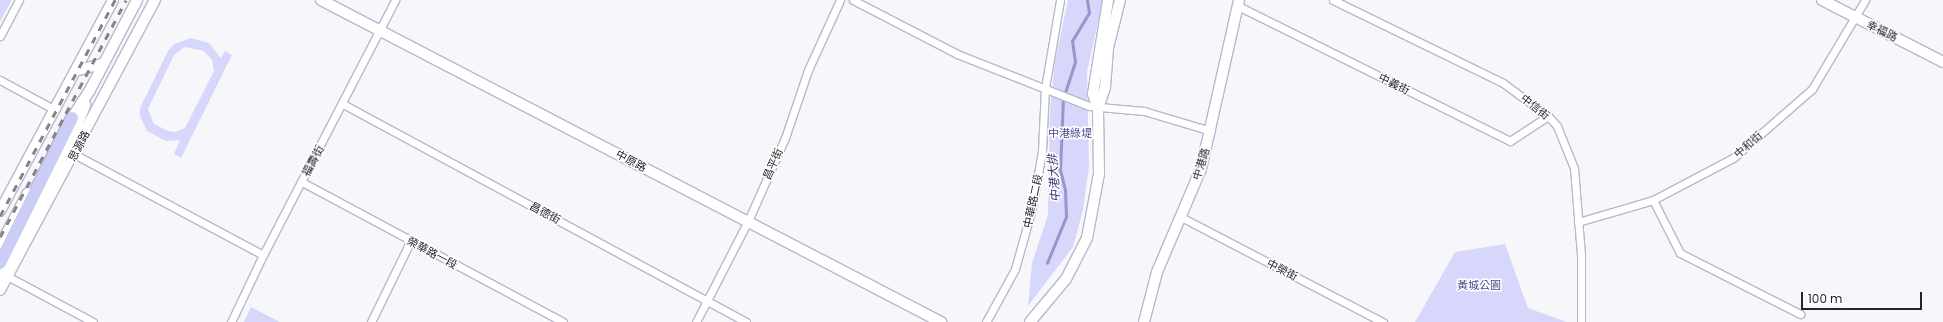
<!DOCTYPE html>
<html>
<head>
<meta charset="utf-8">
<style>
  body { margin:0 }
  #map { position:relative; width:1943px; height:322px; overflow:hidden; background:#f7f7fb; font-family:Poppins,"Noto Sans TC",sans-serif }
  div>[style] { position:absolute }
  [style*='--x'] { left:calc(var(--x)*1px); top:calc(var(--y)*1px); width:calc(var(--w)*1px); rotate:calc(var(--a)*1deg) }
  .green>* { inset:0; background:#d6d7fa }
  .stream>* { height:2.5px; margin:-1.25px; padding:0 1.25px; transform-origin:1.25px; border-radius:1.25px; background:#9696ce }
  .roads { filter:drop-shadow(1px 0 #b7b8cd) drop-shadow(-1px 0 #b7b8cd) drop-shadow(0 1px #b7b8cd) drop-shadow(0 -1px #b7b8cd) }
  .street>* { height:7px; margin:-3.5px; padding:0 3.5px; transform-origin:3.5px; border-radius:3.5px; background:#fff }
  .secondary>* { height:10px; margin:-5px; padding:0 5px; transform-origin:5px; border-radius:5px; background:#fff }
  .highway>* { height:12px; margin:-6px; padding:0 6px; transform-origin:6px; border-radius:6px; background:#cccdf4 }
  .rail>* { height:2.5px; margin-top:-1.25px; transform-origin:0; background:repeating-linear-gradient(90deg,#84848a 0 7px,transparent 0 14px) }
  span { translate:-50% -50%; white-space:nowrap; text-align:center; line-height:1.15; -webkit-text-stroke:3px #fff; paint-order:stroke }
  .street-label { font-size:11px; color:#24242c }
  .park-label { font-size:11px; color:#4d488e }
  .water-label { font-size:12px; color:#393276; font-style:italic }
  .scale { position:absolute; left:1801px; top:292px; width:121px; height:18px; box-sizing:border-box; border:2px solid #24242c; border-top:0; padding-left:5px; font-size:12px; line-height:14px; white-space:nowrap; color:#24242c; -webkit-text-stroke:3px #fff; paint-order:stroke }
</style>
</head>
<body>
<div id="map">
  <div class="green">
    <i style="clip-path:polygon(0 0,12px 0,0 22px)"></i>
    <i style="clip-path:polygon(1068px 0,1103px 0,1087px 72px,1089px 167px,1083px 210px,1073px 247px,1028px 306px,1032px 263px,1048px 215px,1050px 109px,1055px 61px)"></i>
    <i style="clip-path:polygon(evenodd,191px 38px,209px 43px,221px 58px,225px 51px,232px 55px,181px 158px,174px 154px,180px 140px,166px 141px,147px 131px,140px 116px,140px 108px,168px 51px,174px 44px,191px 38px,184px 47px,204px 51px,212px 60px,214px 71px,185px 128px,175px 132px,168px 131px,154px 124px,148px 109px,174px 55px,184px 47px)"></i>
    <i style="clip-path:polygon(1505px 244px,1528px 308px,1567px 322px,1415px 322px,1455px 252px)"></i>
    <i style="clip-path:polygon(251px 307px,280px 322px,244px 322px)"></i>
  </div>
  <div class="stream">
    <i style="--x:1047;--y:263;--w:50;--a:-67.6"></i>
    <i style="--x:1066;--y:217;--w:27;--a:-92"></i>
    <i style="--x:1065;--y:190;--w:21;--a:-104"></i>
    <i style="--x:1060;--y:170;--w:71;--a:-87.6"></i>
    <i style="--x:1063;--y:99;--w:39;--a:-72"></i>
    <i style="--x:1075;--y:62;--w:21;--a:-98"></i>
    <i style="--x:1072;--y:41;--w:33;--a:-59"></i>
    <i style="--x:1089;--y:13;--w:13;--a:-99"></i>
  </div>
  <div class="roads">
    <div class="street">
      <i style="--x:853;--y:0;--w:117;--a:27.4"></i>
      <i style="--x:957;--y:54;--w:142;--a:21.5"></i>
      <i style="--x:1089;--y:106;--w:55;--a:5.2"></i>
      <i style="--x:1144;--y:111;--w:70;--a:16.6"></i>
      <i style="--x:1333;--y:0;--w:189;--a:26"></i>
      <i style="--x:1503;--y:83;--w:56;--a:36.3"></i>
      <i style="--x:1548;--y:116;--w:13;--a:48"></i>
      <i style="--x:1557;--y:126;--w:45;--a:68"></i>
      <i style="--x:1574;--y:168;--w:87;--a:85.4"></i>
      <i style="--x:1581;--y:255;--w:67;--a:90"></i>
      <i style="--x:1238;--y:6;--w:304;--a:26.4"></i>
      <i style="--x:1510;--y:141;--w:45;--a:-33.3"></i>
      <i style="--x:0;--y:36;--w:41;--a:-62.2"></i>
      <i style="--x:0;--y:80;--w:63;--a:28.6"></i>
      <i style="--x:343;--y:104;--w:458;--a:28.4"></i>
      <i style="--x:74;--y:154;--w:214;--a:28.1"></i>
      <i style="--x:302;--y:182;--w:296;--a:28.2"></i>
      <i style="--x:1653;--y:200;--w:59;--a:63"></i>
      <i style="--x:1680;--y:253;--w:135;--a:26.9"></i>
      <i style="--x:1181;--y:217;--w:228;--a:27.5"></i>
      <i style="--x:1578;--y:222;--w:78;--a:-16.3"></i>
      <i style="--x:1653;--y:200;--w:90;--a:-27.7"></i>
      <i style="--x:1733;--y:158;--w:105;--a:-41.1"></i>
      <i style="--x:1812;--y:89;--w:104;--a:-59.2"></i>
      <i style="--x:9;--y:277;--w:95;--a:28.2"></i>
      <i style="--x:231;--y:322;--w:74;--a:-64.5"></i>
      <i style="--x:263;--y:255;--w:287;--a:-62.6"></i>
      <i style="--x:371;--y:322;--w:89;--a:-64"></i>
      <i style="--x:696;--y:322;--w:114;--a:-62.8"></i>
      <i style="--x:748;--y:221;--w:91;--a:-66"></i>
      <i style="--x:785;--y:138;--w:72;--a:-71.3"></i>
      <i style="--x:808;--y:70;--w:77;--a:-65.4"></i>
      <i style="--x:986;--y:322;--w:60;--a:-61.3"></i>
      <i style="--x:1015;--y:269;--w:63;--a:-74.4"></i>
      <i style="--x:1032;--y:208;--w:58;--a:-80"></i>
      <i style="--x:1042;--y:151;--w:63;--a:-87.3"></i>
      <i style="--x:1045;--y:88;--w:89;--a:-80.3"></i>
    </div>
    <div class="secondary">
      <i style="--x:321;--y:0;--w:699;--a:27.45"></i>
      <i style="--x:1822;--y:0;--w:136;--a:27.1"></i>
      <i style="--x:75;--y:71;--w:30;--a:-15"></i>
      <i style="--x:1098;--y:108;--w:21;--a:-71"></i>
      <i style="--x:1105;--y:88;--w:40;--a:-85.7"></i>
      <i style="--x:1108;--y:48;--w:49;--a:-76"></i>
      <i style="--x:68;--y:124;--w:40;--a:-57.1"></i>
      <i style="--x:90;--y:90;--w:102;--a:-62.4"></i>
      <i style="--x:0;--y:211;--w:239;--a:-61.8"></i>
      <i style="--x:0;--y:246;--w:60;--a:-62.2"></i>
      <i style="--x:0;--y:281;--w:156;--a:-62.9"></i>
      <i style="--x:71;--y:142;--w:40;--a:-69"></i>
      <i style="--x:0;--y:290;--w:329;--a:-61.9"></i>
      <i style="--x:1030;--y:322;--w:56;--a:-50.1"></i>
      <i style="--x:1066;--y:279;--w:46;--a:-62.9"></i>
      <i style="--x:1087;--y:238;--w:65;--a:-79.4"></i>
      <i style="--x:1099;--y:174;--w:66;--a:-90.9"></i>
      <i style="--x:1098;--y:108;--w:15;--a:-110"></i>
      <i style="--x:1093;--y:94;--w:95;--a:-80.9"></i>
      <i style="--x:1144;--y:322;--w:52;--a:-75.4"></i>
      <i style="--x:1157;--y:272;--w:112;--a:-66.9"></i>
      <i style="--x:1201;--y:169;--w:173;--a:-77.3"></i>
    </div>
    <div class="highway">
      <i style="--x:0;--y:263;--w:162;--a:-63.6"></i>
    </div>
  </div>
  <div class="rail">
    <i style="--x:0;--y:216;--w:245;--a:-62"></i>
    <i style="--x:0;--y:237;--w:268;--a:-62"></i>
  </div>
  <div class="street-label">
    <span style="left:1882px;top:31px;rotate:26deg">幸福路</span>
    <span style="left:1394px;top:84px;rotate:26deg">中義街</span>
    <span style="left:1535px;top:107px;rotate:38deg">中信街</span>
    <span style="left:1748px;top:145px;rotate:-41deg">中和街</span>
    <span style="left:79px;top:146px;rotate:-62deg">思源路</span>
    <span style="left:313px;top:161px;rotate:-62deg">福壽街</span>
    <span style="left:631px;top:161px;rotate:28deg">中原路</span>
    <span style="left:773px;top:164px;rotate:-66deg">昌平街</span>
    <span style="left:1201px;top:164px;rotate:-73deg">中港路</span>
    <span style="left:1033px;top:201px;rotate:-78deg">中華路二段</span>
    <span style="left:545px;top:213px;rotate:28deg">昌德街</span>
    <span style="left:432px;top:253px;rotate:28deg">榮華路一段</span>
    <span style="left:1282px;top:270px;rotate:27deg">中榮街</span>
  </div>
  <div class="park-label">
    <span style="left:1070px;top:133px">中港綠堤</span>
    <span style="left:1479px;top:285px">黃城公園</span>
  </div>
  <div class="water-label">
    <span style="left:1054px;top:178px;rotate:-94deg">中港大排</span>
  </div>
  <div class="scale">100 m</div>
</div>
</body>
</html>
